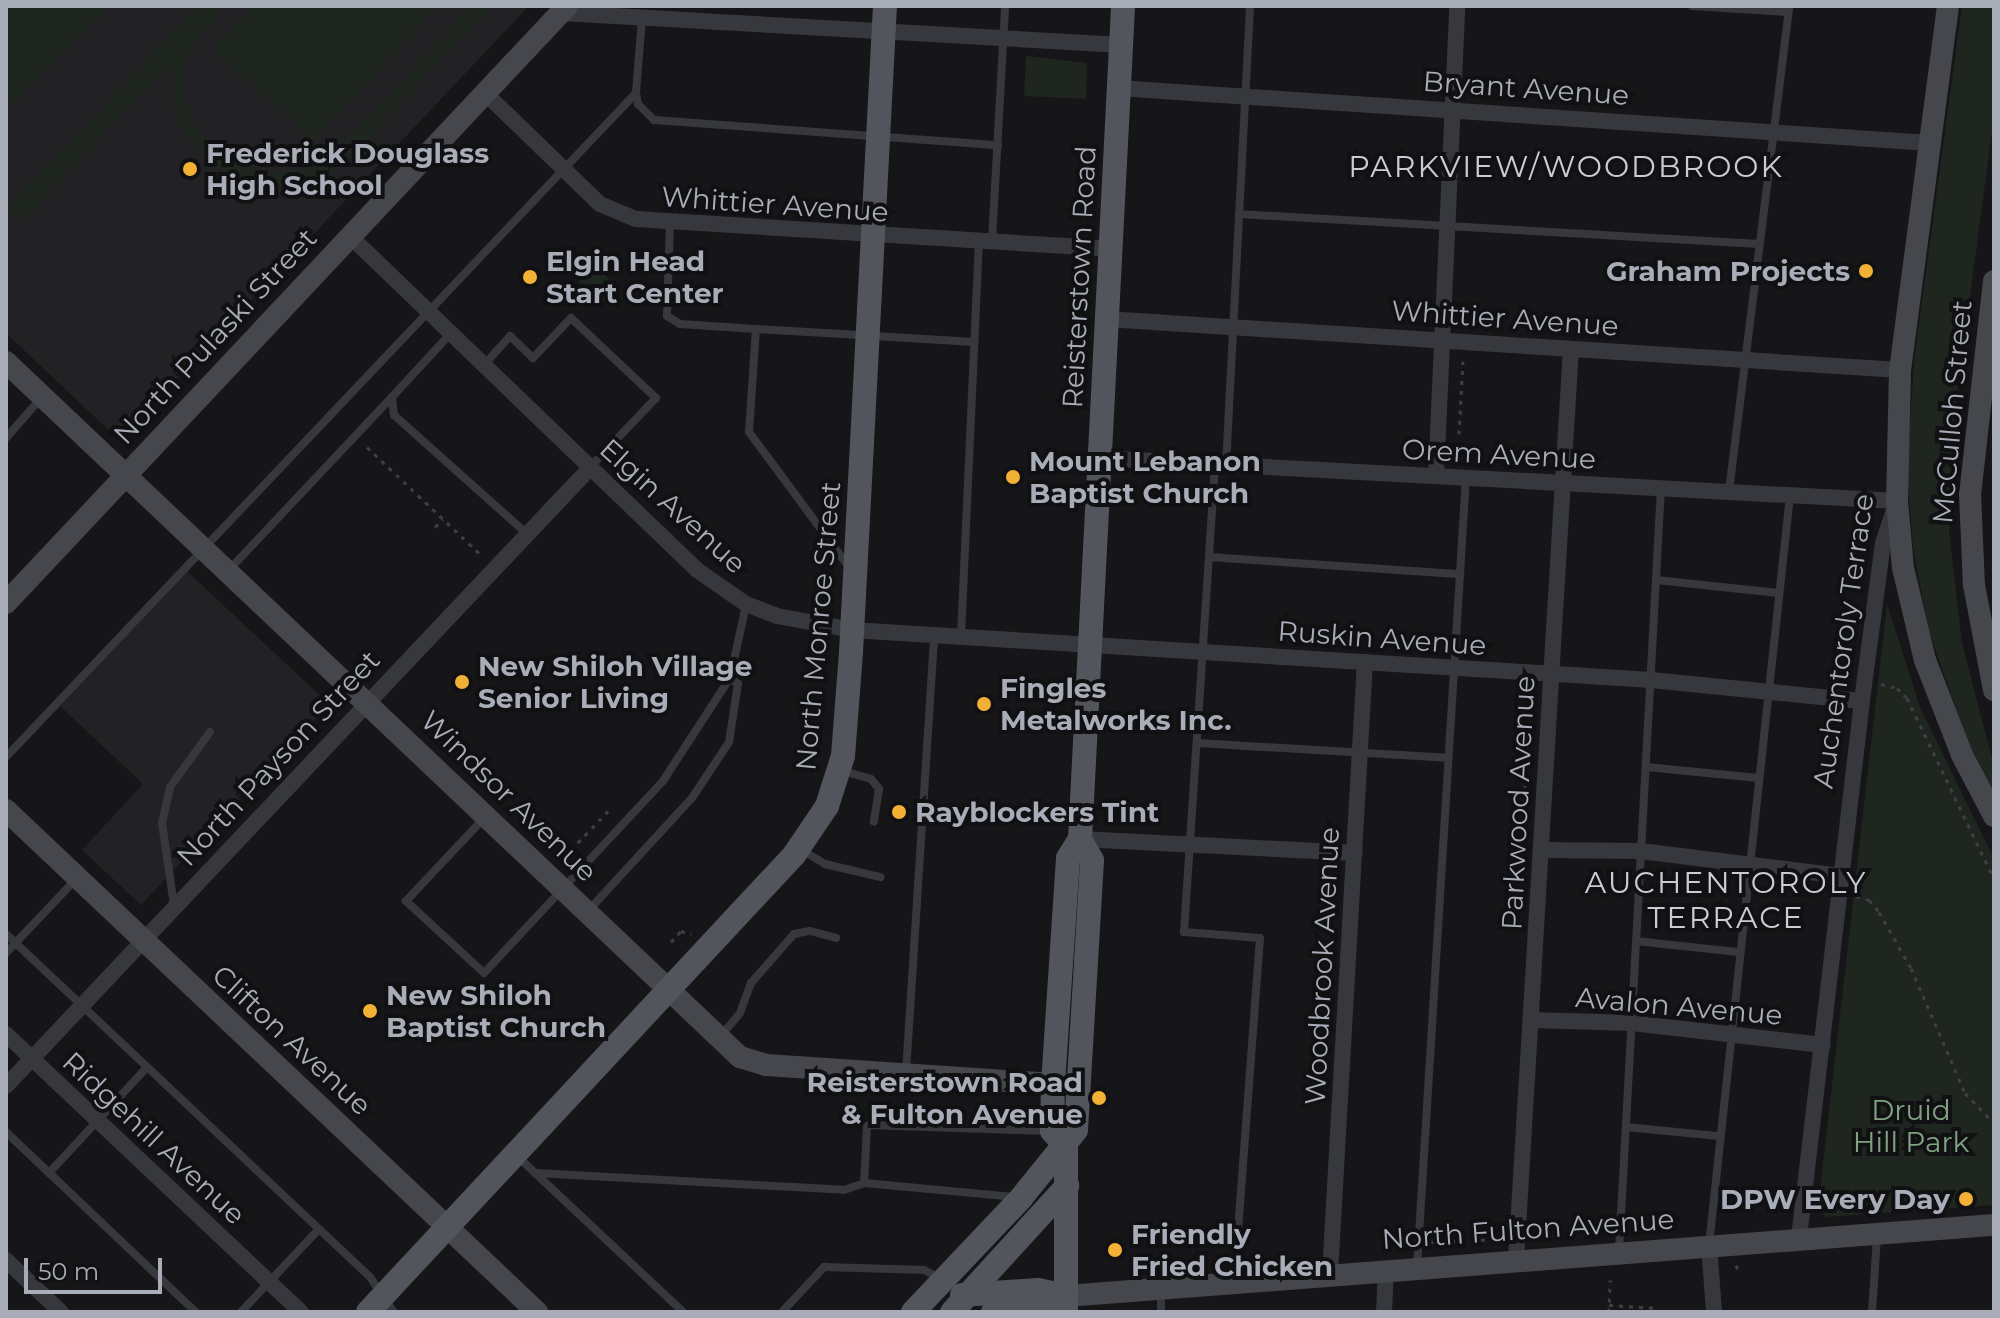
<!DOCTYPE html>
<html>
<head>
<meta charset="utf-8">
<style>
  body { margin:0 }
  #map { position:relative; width:2000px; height:1318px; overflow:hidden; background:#161618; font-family:Montserrat,sans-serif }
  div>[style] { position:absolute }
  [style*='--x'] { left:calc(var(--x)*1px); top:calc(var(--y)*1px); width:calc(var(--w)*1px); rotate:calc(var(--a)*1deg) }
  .built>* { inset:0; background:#222225 }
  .green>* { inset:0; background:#1e261f }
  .path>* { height:3px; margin-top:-1.5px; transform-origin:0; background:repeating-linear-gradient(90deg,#3d3f44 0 4px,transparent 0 10px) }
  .lane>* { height:8px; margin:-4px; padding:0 4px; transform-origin:4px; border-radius:4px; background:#37383d }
  .street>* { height:16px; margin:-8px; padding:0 8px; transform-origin:8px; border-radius:8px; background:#37383d }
  .secondary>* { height:22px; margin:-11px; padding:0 11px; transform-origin:11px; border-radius:11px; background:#45474d }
  .primary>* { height:24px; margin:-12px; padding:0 12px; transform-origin:12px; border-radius:12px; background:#53555c }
  .dots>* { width:22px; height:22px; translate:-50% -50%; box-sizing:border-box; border:4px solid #111113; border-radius:50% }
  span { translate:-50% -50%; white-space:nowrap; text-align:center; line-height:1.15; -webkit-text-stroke:8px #111113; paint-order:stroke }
  .street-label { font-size:28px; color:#a8adb8 }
  .poi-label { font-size:28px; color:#a8adb8; font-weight:700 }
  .left { translate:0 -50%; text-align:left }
  .right { translate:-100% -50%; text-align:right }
  .park-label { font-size:28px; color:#7fa381 }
  .neighbourhood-label { font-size:30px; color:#c9ccd4; letter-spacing:2px }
  .frame { position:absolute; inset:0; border:8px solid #a8adb8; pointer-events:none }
  .scale { position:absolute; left:24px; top:1258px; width:138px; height:36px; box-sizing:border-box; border:4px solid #a8adb8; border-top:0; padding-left:10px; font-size:24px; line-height:28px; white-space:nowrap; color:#a8adb8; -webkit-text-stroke:6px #111113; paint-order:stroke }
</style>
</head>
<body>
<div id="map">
  <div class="built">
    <i style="clip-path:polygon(6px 6px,529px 6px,119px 440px,6px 333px)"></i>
    <i style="clip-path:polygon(187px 571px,329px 704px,141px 905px,82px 850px,143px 784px,60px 706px)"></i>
  </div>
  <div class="green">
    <i style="clip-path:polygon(6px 6px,109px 6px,6px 111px)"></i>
    <i style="clip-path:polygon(198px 6px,223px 6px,187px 58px,183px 89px,190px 117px,214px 152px,268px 174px,315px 166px,339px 148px,471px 6px,492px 6px,348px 159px,321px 178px,267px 188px,226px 175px,205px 162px,177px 122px,170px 64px,21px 222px,7px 209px)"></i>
    <i style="clip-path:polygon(254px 6px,439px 6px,313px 141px,214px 49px)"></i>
    <i style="clip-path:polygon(1962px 6px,1994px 6px,1994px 117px,1954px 416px,1949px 532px,1962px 643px,1994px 766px,1994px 794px,1967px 740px,1929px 631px,1913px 548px,1907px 470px,1914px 361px)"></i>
    <i style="clip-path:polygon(1026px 56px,1087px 63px,1086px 99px,1024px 96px)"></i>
    <i style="clip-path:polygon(597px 263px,621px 296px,610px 307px,578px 282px)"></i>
    <i style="clip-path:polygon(1887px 604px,1920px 707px,1994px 859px,1994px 1205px,1825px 1217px,1819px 1207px,1823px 1164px)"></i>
  </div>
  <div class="path">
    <i style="--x:1459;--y:434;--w:73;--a:-86.9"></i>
    <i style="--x:367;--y:447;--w:154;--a:43.4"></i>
    <i style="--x:435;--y:527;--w:11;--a:-45"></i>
    <i style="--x:1881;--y:684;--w:16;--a:14"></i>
    <i style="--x:1897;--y:688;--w:14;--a:45"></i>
    <i style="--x:1907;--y:698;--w:201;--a:64.3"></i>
    <i style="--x:1523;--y:829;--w:140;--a:-87.5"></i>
    <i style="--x:564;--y:857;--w:66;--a:-46.2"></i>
    <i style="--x:1856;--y:896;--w:14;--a:17"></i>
    <i style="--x:1869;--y:900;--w:16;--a:50"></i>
    <i style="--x:1879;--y:912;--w:64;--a:60.3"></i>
    <i style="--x:1911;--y:968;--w:136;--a:66.6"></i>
    <i style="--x:1965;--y:1093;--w:42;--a:46"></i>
    <i style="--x:671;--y:942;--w:15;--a:-48"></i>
    <i style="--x:681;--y:931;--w:11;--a:15"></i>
    <i style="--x:1431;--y:1242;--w:68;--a:-2.5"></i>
    <i style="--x:1736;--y:1265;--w:8;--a:67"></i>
    <i style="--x:1609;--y:1305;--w:47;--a:3.7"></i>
    <i style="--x:1609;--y:1312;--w:32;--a:-88"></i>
  </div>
  <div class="lane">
    <i style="--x:1692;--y:6;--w:96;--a:3.6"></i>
    <i style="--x:642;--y:18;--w:75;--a:94.6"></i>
    <i style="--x:636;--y:93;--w:11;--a:80"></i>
    <i style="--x:638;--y:104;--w:23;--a:45"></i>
    <i style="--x:654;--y:120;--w:345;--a:4.2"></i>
    <i style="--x:1239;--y:214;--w:521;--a:3.3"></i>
    <i style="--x:670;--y:224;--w:92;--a:91.9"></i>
    <i style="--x:667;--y:316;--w:15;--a:32"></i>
    <i style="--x:680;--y:324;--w:76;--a:3.8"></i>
    <i style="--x:756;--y:329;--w:103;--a:93.9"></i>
    <i style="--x:749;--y:432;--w:168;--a:53.5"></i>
    <i style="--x:992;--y:241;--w:235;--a:-86.8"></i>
    <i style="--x:756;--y:329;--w:219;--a:3.4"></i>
    <i style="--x:451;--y:333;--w:87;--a:132.7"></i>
    <i style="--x:392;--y:397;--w:18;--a:84"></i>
    <i style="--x:394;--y:415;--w:178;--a:41.8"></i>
    <i style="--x:484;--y:365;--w:39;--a:-48"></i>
    <i style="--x:510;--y:336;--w:32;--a:44"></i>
    <i style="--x:533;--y:358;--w:55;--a:-46.5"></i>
    <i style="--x:571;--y:318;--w:117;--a:43.3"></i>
    <i style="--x:656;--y:398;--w:95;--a:133.7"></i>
    <i style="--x:6;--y:438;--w:55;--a:-48.7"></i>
    <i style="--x:1215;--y:465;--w:468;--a:93.8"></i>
    <i style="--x:1184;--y:932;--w:76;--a:4.5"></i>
    <i style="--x:1260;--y:938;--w:345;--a:94.3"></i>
    <i style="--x:1226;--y:465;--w:460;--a:-87"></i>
    <i style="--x:1729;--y:491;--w:489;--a:-82.9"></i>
    <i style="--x:1209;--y:557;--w:252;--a:3.9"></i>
    <i style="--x:228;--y:571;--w:239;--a:-46.7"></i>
    <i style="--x:1656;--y:580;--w:123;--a:6.1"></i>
    <i style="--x:961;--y:636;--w:394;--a:-87.4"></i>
    <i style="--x:1198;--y:743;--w:250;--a:3.4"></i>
    <i style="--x:6;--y:757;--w:915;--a:-46.51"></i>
    <i style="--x:1646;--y:767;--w:113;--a:5.6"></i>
    <i style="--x:840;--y:770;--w:32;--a:16"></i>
    <i style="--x:871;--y:779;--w:13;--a:51"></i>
    <i style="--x:879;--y:789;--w:33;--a:99"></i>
    <i style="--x:486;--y:816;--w:117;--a:133.3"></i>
    <i style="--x:406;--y:901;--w:106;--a:42.7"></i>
    <i style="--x:484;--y:973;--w:262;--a:-47"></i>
    <i style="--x:663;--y:781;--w:123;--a:-57"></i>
    <i style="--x:730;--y:678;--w:75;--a:-77.6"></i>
    <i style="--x:800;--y:849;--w:29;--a:31"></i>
    <i style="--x:825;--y:864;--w:57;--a:13.3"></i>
    <i style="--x:174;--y:905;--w:83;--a:-98.3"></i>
    <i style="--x:162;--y:823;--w:37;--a:-77"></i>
    <i style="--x:170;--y:787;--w:68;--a:-54"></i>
    <i style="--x:588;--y:911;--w:154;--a:-47.4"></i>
    <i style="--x:692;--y:798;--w:67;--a:-56.5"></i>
    <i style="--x:729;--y:742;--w:59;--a:-81.2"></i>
    <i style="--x:738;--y:684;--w:10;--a:-143"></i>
    <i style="--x:6;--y:934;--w:500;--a:43.3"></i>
    <i style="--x:370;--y:1277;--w:42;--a:55.6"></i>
    <i style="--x:1636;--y:941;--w:103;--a:6.2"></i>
    <i style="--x:6;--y:953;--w:103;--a:-46.6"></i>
    <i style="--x:720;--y:1037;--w:31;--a:-50"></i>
    <i style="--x:740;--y:1013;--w:32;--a:-70"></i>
    <i style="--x:751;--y:983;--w:65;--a:-48.7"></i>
    <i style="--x:794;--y:934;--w:16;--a:-11"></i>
    <i style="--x:810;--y:931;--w:27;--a:15"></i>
    <i style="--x:906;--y:1072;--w:439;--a:-86.3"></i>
    <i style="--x:1626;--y:1127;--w:91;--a:5.6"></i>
    <i style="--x:6;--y:1132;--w:262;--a:43.5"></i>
    <i style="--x:516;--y:1155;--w:229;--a:43.2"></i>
    <i style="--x:49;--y:1173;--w:144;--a:-47.2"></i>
    <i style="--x:535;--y:1173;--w:309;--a:3.1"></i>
    <i style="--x:844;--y:1190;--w:21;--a:-19"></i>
    <i style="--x:864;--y:1183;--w:153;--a:5.3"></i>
    <i style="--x:864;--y:1183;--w:58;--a:-87"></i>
    <i style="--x:867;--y:1125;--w:184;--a:1.9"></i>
    <i style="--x:1709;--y:1245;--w:753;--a:-83.83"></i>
    <i style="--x:1619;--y:1251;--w:763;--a:-86.85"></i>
    <i style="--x:1417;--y:1267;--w:791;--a:-86.45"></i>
    <i style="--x:241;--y:1312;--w:114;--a:-46.8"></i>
    <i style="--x:782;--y:1312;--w:62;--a:-47"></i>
    <i style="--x:824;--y:1267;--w:100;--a:1.7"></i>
    <i style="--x:924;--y:1270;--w:18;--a:27"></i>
    <i style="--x:1161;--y:1312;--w:20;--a:-90"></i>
    <i style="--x:1872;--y:1312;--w:75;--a:-86.2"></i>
  </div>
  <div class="street">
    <i style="--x:561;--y:13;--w:561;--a:3.27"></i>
    <i style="--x:1118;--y:88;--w:814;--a:3.87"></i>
    <i style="--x:485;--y:93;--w:160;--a:44"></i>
    <i style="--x:600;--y:204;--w:39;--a:23"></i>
    <i style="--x:636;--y:219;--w:475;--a:3.6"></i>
    <i style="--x:351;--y:237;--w:480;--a:43.9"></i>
    <i style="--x:697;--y:570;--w:60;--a:34.8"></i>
    <i style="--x:746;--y:604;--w:33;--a:21"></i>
    <i style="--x:777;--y:616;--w:76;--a:10.6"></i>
    <i style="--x:852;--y:630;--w:801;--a:3.58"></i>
    <i style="--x:1651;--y:680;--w:212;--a:5.7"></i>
    <i style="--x:1106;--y:319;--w:796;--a:3.68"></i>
    <i style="--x:1099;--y:458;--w:799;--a:3.08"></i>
    <i style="--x:1897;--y:501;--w:44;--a:108.4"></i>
    <i style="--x:1883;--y:543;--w:159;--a:97.6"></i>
    <i style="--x:1862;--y:701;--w:540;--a:96.7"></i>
    <i style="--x:1436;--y:476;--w:470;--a:-87.4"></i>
    <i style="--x:1080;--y:839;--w:275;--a:2.9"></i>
    <i style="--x:1541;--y:850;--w:100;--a:0.6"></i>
    <i style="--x:1641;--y:851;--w:203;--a:7.1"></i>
    <i style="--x:1531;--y:1020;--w:101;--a:1.7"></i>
    <i style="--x:1632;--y:1023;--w:192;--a:6.6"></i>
    <i style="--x:6;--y:1034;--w:405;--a:43.3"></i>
    <i style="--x:6;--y:1086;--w:850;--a:-46.62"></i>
    <i style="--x:1709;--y:1245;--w:67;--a:85.7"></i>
    <i style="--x:6;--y:1260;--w:76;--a:43.4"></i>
    <i style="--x:1516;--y:1260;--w:913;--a:-86.55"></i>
    <i style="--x:1330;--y:1274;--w:613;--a:-86.73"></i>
    <i style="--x:1384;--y:1312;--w:43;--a:-87.3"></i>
  </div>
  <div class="secondary">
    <i style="--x:1948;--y:6;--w:367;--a:97.5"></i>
    <i style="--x:1900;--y:370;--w:131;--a:91.3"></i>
    <i style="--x:1897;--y:501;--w:67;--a:84.9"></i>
    <i style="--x:1903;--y:568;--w:95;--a:76.6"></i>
    <i style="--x:1925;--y:660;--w:102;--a:68.7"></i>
    <i style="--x:1962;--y:755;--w:69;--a:62.3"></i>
    <i style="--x:1994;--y:281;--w:214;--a:96.4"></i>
    <i style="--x:1970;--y:494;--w:91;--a:87.5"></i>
    <i style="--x:1974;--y:585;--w:107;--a:79.2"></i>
    <i style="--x:6;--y:362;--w:1011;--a:43.44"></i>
    <i style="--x:740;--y:1057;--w:27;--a:17"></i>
    <i style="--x:766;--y:1065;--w:288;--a:3.8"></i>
    <i style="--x:6;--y:603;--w:819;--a:-46.78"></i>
    <i style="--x:6;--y:810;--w:731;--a:43.39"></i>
    <i style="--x:1066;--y:1296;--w:931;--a:-4.38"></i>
  </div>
  <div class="primary">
    <i style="--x:962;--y:1295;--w:76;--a:-3.8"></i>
    <i style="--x:1038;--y:1290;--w:29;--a:12"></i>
    <i style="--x:368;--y:1312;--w:625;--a:-47.01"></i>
    <i style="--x:794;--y:855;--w:59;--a:-56"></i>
    <i style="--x:827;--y:806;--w:52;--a:-72.3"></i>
    <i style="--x:843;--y:756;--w:104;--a:-85.6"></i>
    <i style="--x:851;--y:652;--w:647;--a:-86.99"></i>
    <i style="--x:913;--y:1312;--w:157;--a:-46.5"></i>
    <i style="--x:1021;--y:1198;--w:87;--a:-51"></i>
    <i style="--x:1076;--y:1130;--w:270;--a:-86.6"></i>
    <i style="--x:1092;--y:860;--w:24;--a:-120"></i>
    <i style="--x:952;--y:1312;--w:171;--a:-47.6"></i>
    <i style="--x:993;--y:1312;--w:44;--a:-6.5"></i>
    <i style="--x:1037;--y:1307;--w:31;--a:-21"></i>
    <i style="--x:1066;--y:1312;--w:165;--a:-90"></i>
    <i style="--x:1066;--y:1147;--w:21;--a:-131"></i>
    <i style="--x:1052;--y:1131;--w:47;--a:-88.8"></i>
    <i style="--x:1053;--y:1084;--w:226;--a:-86.2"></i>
    <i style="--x:1068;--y:858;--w:22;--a:-58"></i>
    <i style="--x:1080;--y:839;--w:834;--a:-87.04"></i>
  </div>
  <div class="dots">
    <i style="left:190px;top:169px;background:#f2b134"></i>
    <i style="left:1866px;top:271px;background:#f2b134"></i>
    <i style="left:530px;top:277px;background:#f2b134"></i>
    <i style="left:1013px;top:477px;background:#f2b134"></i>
    <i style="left:462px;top:682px;background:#f2b134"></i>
    <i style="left:984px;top:704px;background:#f2b134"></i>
    <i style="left:899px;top:812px;background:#f2b134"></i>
    <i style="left:370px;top:1011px;background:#f2b134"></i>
    <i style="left:1099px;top:1098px;background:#f2b134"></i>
    <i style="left:1966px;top:1199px;background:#f2b134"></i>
    <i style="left:1115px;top:1250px;background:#f2b134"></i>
  </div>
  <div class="street-label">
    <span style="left:1526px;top:88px;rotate:4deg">Bryant Avenue</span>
    <span style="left:775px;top:204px;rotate:4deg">Whittier Avenue</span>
    <span style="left:1079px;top:277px;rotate:-87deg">Reisterstown Road</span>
    <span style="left:1505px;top:318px;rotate:4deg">Whittier Avenue</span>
    <span style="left:215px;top:336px;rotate:-47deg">North Pulaski Street</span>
    <span style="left:1952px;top:412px;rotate:-85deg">McCulloh Street</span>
    <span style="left:1499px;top:454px;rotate:3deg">Orem Avenue</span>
    <span style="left:673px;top:506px;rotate:42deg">Elgin Avenue</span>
    <span style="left:818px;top:626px;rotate:-85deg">North Monroe Street</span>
    <span style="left:1382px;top:638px;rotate:4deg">Ruskin Avenue</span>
    <span style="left:1843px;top:641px;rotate:-82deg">Auchentoroly Terrace</span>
    <span style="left:278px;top:758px;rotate:-47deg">North Payson Street</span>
    <span style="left:509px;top:796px;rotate:44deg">Windsor Avenue</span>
    <span style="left:1518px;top:803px;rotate:-87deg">Parkwood Avenue</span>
    <span style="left:1322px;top:966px;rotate:-87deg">Woodbrook Avenue</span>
    <span style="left:1679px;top:1006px;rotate:5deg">Avalon Avenue</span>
    <span style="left:292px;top:1040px;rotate:43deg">Clifton Avenue</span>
    <span style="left:154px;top:1138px;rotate:43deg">Ridgehill Avenue</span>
    <span style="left:1528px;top:1229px;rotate:-4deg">North Fulton Avenue</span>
  </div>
  <div class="poi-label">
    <span class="left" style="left:206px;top:169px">Frederick Douglass<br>High School</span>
    <span class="left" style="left:546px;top:277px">Elgin Head<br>Start Center</span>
    <span class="right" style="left:1850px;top:271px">Graham Projects</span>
    <span class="left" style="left:1029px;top:477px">Mount Lebanon<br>Baptist Church</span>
    <span class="left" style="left:478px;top:682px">New Shiloh Village<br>Senior Living</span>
    <span class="left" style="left:1000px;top:704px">Fingles<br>Metalworks Inc.</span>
    <span class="left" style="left:915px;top:812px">Rayblockers Tint</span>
    <span class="left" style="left:386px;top:1011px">New Shiloh<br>Baptist Church</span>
    <span class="right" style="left:1083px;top:1098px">Reisterstown Road<br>&amp; Fulton Avenue</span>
    <span class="right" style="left:1950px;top:1199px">DPW Every Day</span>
    <span class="left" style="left:1131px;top:1250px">Friendly<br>Fried Chicken</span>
  </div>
  <div class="park-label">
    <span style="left:1911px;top:1126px">Druid<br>Hill Park</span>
  </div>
  <div class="neighbourhood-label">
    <span style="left:1566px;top:167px">PARKVIEW/WOODBROOK</span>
    <span style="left:1726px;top:900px">AUCHENTOROLY<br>TERRACE</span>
  </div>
  <div class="frame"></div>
  <div class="scale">50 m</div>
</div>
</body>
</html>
